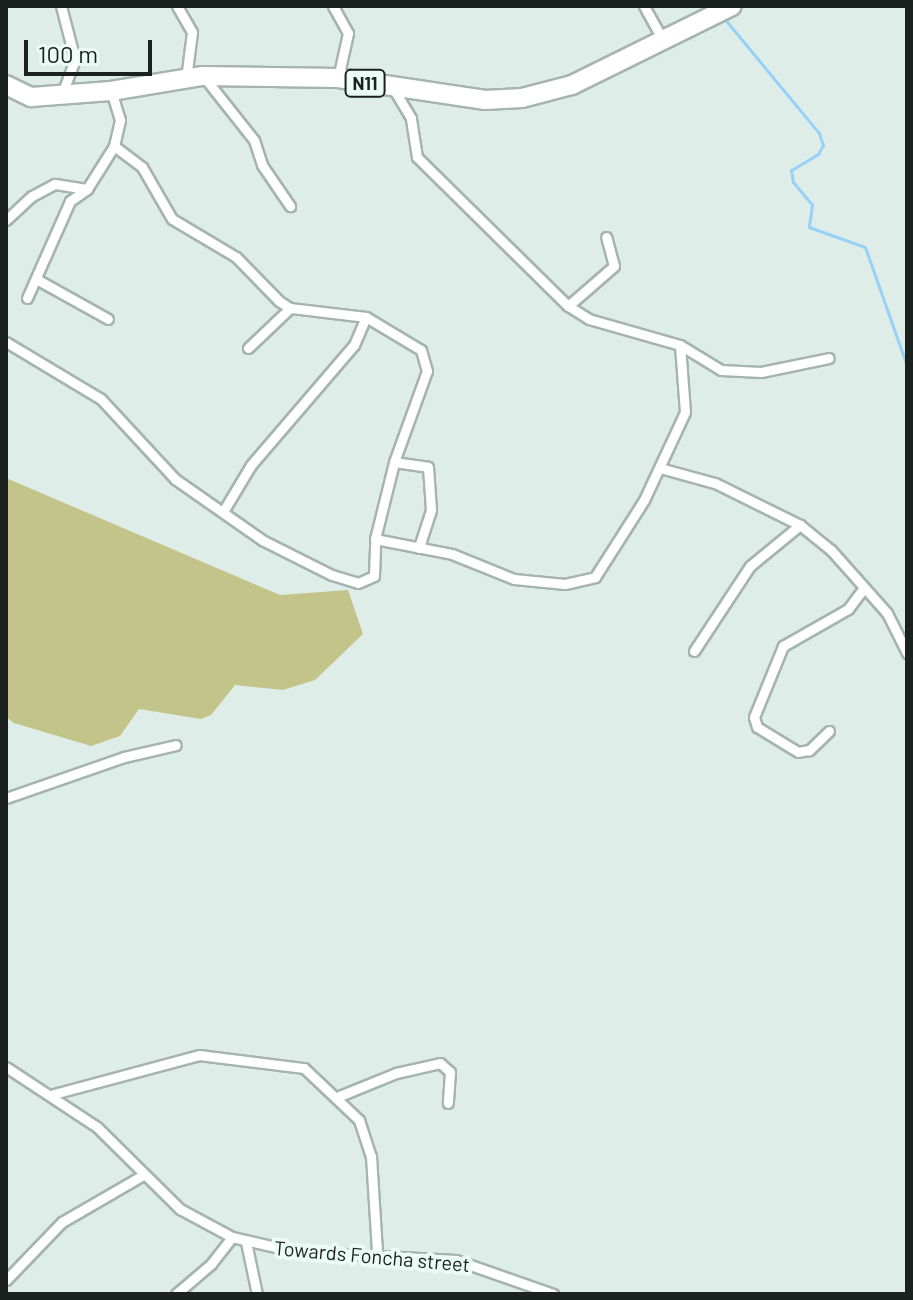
<!DOCTYPE html>
<html>
<head>
<meta charset="utf-8">
<style>
  body { margin:0 }
  #map { position:relative; width:913px; height:1300px; overflow:hidden; background:#deede8; font-family:Barlow,sans-serif }
  div>[style] { position:absolute }
  [style*='--x'] { left:calc(var(--x)*1px); top:calc(var(--y)*1px); width:calc(var(--w)*1px); rotate:calc(var(--a)*1deg) }
  .green>* { inset:0; background:#c3c489 }
  .stream>* { height:3px; margin:-1.5px; padding:0 1.5px; transform-origin:1.5px; border-radius:1.5px; background:#98d1f8 }
  .roads { filter:drop-shadow(2px 0 #a5b4af) drop-shadow(-2px 0 #a5b4af) drop-shadow(0 2px #a5b4af) drop-shadow(0 -2px #a5b4af) }
  .street>* { height:9px; margin:-4.5px; padding:0 4.5px; transform-origin:4.5px; border-radius:4.5px; background:#fff }
  .highway>* { height:18px; margin:-9px; padding:0 9px; transform-origin:9px; border-radius:9px; background:#fff }
  span { translate:-50% -50%; white-space:nowrap; text-align:center; line-height:1.15; -webkit-text-stroke:8px #ebfbf5; paint-order:stroke }
  .shield-label span { padding:2px 6px; background:#ebfbf5; border:2px solid; border-radius:6px; -webkit-text-stroke-width:0 }
  .shield-label { font-size:18px; color:#1b211f; font-weight:700 }
  .street-label { font-size:20px; color:#1b211f }
  .frame { position:absolute; inset:0; border:8px solid #1b211f; pointer-events:none }
  .scale { position:absolute; left:24px; top:40px; width:128px; height:36px; box-sizing:border-box; border:4px solid #1b211f; border-top:0; padding-left:10px; font-size:24px; line-height:28px; white-space:nowrap; color:#1b211f; -webkit-text-stroke:6px #ebfbf5; paint-order:stroke }
</style>
</head>
<body>
<div id="map">
  <div class="green">
    <i style="clip-path:polygon(6px 478px,280px 595px,348px 590px,363px 634px,315px 680px,283px 690px,235px 685px,211px 715px,201px 719px,139px 709px,120px 736px,91px 746px,14px 723px,6px 717px)"></i>
  </div>
  <div class="stream">
    <i style="--x:723;--y:17;--w:151;--a:50.4"></i>
    <i style="--x:819;--y:133;--w:13;--a:72"></i>
    <i style="--x:823;--y:145;--w:10;--a:119"></i>
    <i style="--x:818;--y:154;--w:31;--a:149"></i>
    <i style="--x:791;--y:170;--w:12;--a:81"></i>
    <i style="--x:793;--y:182;--w:30;--a:50"></i>
    <i style="--x:812;--y:205;--w:22;--a:98"></i>
    <i style="--x:809;--y:227;--w:59;--a:19.7"></i>
    <i style="--x:865;--y:247;--w:126;--a:70.6"></i>
  </div>
  <div class="roads">
    <div class="street">
      <i style="--x:177;--y:6;--w:30;--a:60"></i>
      <i style="--x:192;--y:32;--w:47;--a:97.3"></i>
      <i style="--x:333;--y:6;--w:31;--a:61"></i>
      <i style="--x:348;--y:33;--w:46;--a:102.5"></i>
      <i style="--x:644;--y:6;--w:35;--a:61"></i>
      <i style="--x:204;--y:77;--w:80;--a:51.6"></i>
      <i style="--x:254;--y:140;--w:26;--a:72"></i>
      <i style="--x:262;--y:165;--w:50;--a:55.7"></i>
      <i style="--x:61;--y:96;--w:39;--a:-69"></i>
      <i style="--x:75;--y:60;--w:56;--a:-104.5"></i>
      <i style="--x:6;--y:220;--w:35;--a:-43"></i>
      <i style="--x:32;--y:196;--w:26;--a:-28"></i>
      <i style="--x:55;--y:184;--w:32;--a:9"></i>
      <i style="--x:38;--y:280;--w:80;--a:29.1"></i>
      <i style="--x:27;--y:298;--w:106;--a:-66.1"></i>
      <i style="--x:70;--y:201;--w:21;--a:-35"></i>
      <i style="--x:87;--y:189;--w:51;--a:-57.9"></i>
      <i style="--x:114;--y:146;--w:27;--a:-77"></i>
      <i style="--x:120;--y:120;--w:30;--a:-107"></i>
      <i style="--x:568;--y:306;--w:61;--a:-41"></i>
      <i style="--x:614;--y:266;--w:30;--a:-105"></i>
      <i style="--x:6;--y:342;--w:111;--a:31"></i>
      <i style="--x:101;--y:399;--w:109;--a:47.2"></i>
      <i style="--x:175;--y:479;--w:106;--a:35"></i>
      <i style="--x:262;--y:540;--w:78;--a:26.6"></i>
      <i style="--x:332;--y:575;--w:27;--a:17"></i>
      <i style="--x:358;--y:583;--w:17;--a:-24"></i>
      <i style="--x:374;--y:576;--w:37;--a:-88"></i>
      <i style="--x:375;--y:539;--w:79;--a:-76.1"></i>
      <i style="--x:394;--y:462;--w:97;--a:-70.1"></i>
      <i style="--x:427;--y:371;--w:22;--a:-106"></i>
      <i style="--x:421;--y:350;--w:64;--a:-149"></i>
      <i style="--x:366;--y:317;--w:77;--a:-173.2"></i>
      <i style="--x:290;--y:308;--w:13;--a:-148"></i>
      <i style="--x:279;--y:301;--w:62;--a:-134.3"></i>
      <i style="--x:236;--y:257;--w:74;--a:-149.3"></i>
      <i style="--x:172;--y:219;--w:60;--a:-120"></i>
      <i style="--x:142;--y:167;--w:35;--a:-143"></i>
      <i style="--x:680;--y:345;--w:48;--a:31.4"></i>
      <i style="--x:721;--y:370;--w:40;--a:2.9"></i>
      <i style="--x:761;--y:372;--w:69;--a:-11.6"></i>
      <i style="--x:248;--y:348;--w:58;--a:-43.6"></i>
      <i style="--x:394;--y:462;--w:34;--a:8"></i>
      <i style="--x:428;--y:467;--w:43;--a:86"></i>
      <i style="--x:431;--y:510;--w:40;--a:108"></i>
      <i style="--x:660;--y:468;--w:57;--a:15.3"></i>
      <i style="--x:715;--y:483;--w:95;--a:26.3"></i>
      <i style="--x:800;--y:525;--w:40;--a:39"></i>
      <i style="--x:831;--y:550;--w:84;--a:48.4"></i>
      <i style="--x:887;--y:613;--w:45;--a:63.4"></i>
      <i style="--x:224;--y:510;--w:52;--a:-59"></i>
      <i style="--x:251;--y:465;--w:158;--a:-49.4"></i>
      <i style="--x:354;--y:345;--w:30;--a:-67"></i>
      <i style="--x:375;--y:539;--w:78;--a:11"></i>
      <i style="--x:452;--y:554;--w:67;--a:22"></i>
      <i style="--x:514;--y:579;--w:51;--a:5.6"></i>
      <i style="--x:565;--y:584;--w:31;--a:-13"></i>
      <i style="--x:595;--y:577;--w:91;--a:-57.5"></i>
      <i style="--x:644;--y:500;--w:97;--a:-65"></i>
      <i style="--x:685;--y:412;--w:67;--a:-94.3"></i>
      <i style="--x:680;--y:345;--w:95;--a:-164.1"></i>
      <i style="--x:589;--y:319;--w:25;--a:-148"></i>
      <i style="--x:568;--y:306;--w:212;--a:-135.4"></i>
      <i style="--x:417;--y:157;--w:39;--a:-99"></i>
      <i style="--x:411;--y:118;--w:35;--a:-121"></i>
      <i style="--x:694;--y:651;--w:102;--a:-56.6"></i>
      <i style="--x:750;--y:566;--w:65;--a:-39.4"></i>
      <i style="--x:829;--y:731;--w:28;--a:136"></i>
      <i style="--x:809;--y:750;--w:11;--a:170"></i>
      <i style="--x:798;--y:752;--w:48;--a:-148.6"></i>
      <i style="--x:757;--y:727;--w:10;--a:-107"></i>
      <i style="--x:754;--y:717;--w:77;--a:-67.8"></i>
      <i style="--x:783;--y:646;--w:75;--a:-29.6"></i>
      <i style="--x:848;--y:609;--w:25;--a:-53"></i>
      <i style="--x:6;--y:798;--w:125;--a:-19.2"></i>
      <i style="--x:124;--y:757;--w:53;--a:-13"></i>
      <i style="--x:6;--y:1067;--w:109;--a:33.4"></i>
      <i style="--x:97;--y:1127;--w:117;--a:44.7"></i>
      <i style="--x:180;--y:1209;--w:59;--a:28.3"></i>
      <i style="--x:232;--y:1237;--w:63;--a:12.9"></i>
      <i style="--x:293;--y:1251;--w:163;--a:3.2"></i>
      <i style="--x:456;--y:1260;--w:103;--a:19.3"></i>
      <i style="--x:50;--y:1095;--w:154;--a:-15"></i>
      <i style="--x:199;--y:1055;--w:106;--a:7.1"></i>
      <i style="--x:304;--y:1068;--w:76;--a:43.4"></i>
      <i style="--x:359;--y:1120;--w:38;--a:72"></i>
      <i style="--x:371;--y:1156;--w:96;--a:86.4"></i>
      <i style="--x:337;--y:1097;--w:64;--a:-22.1"></i>
      <i style="--x:396;--y:1073;--w:45;--a:-12.8"></i>
      <i style="--x:440;--y:1063;--w:13;--a:42"></i>
      <i style="--x:450;--y:1072;--w:31;--a:94"></i>
      <i style="--x:246;--y:1242;--w:53;--a:78.1"></i>
      <i style="--x:6;--y:1280;--w:81;--a:-46"></i>
      <i style="--x:62;--y:1222;--w:94;--a:-30.1"></i>
      <i style="--x:176;--y:1294;--w:46;--a:-40.6"></i>
      <i style="--x:211;--y:1264;--w:34;--a:-52"></i>
    </div>
    <div class="highway">
      <i style="--x:6;--y:85;--w:28;--a:26"></i>
      <i style="--x:31;--y:97;--w:80;--a:-4.3"></i>
      <i style="--x:111;--y:91;--w:93;--a:-9.3"></i>
      <i style="--x:203;--y:76;--w:135;--a:0.8"></i>
      <i style="--x:338;--y:78;--w:149;--a:8.5"></i>
      <i style="--x:485;--y:100;--w:37;--a:-3"></i>
      <i style="--x:522;--y:98;--w:52;--a:-14.6"></i>
      <i style="--x:572;--y:85;--w:178;--a:-26.3"></i>
    </div>
  </div>
  <div class="shield-label">
    <span style="left:365px;top:83px">N11</span>
  </div>
  <div class="street-label">
    <span style="left:372px;top:1256px;rotate:5deg">Towards Foncha street</span>
  </div>
  <div class="frame"></div>
  <div class="scale">100 m</div>
</div>
</body>
</html>
